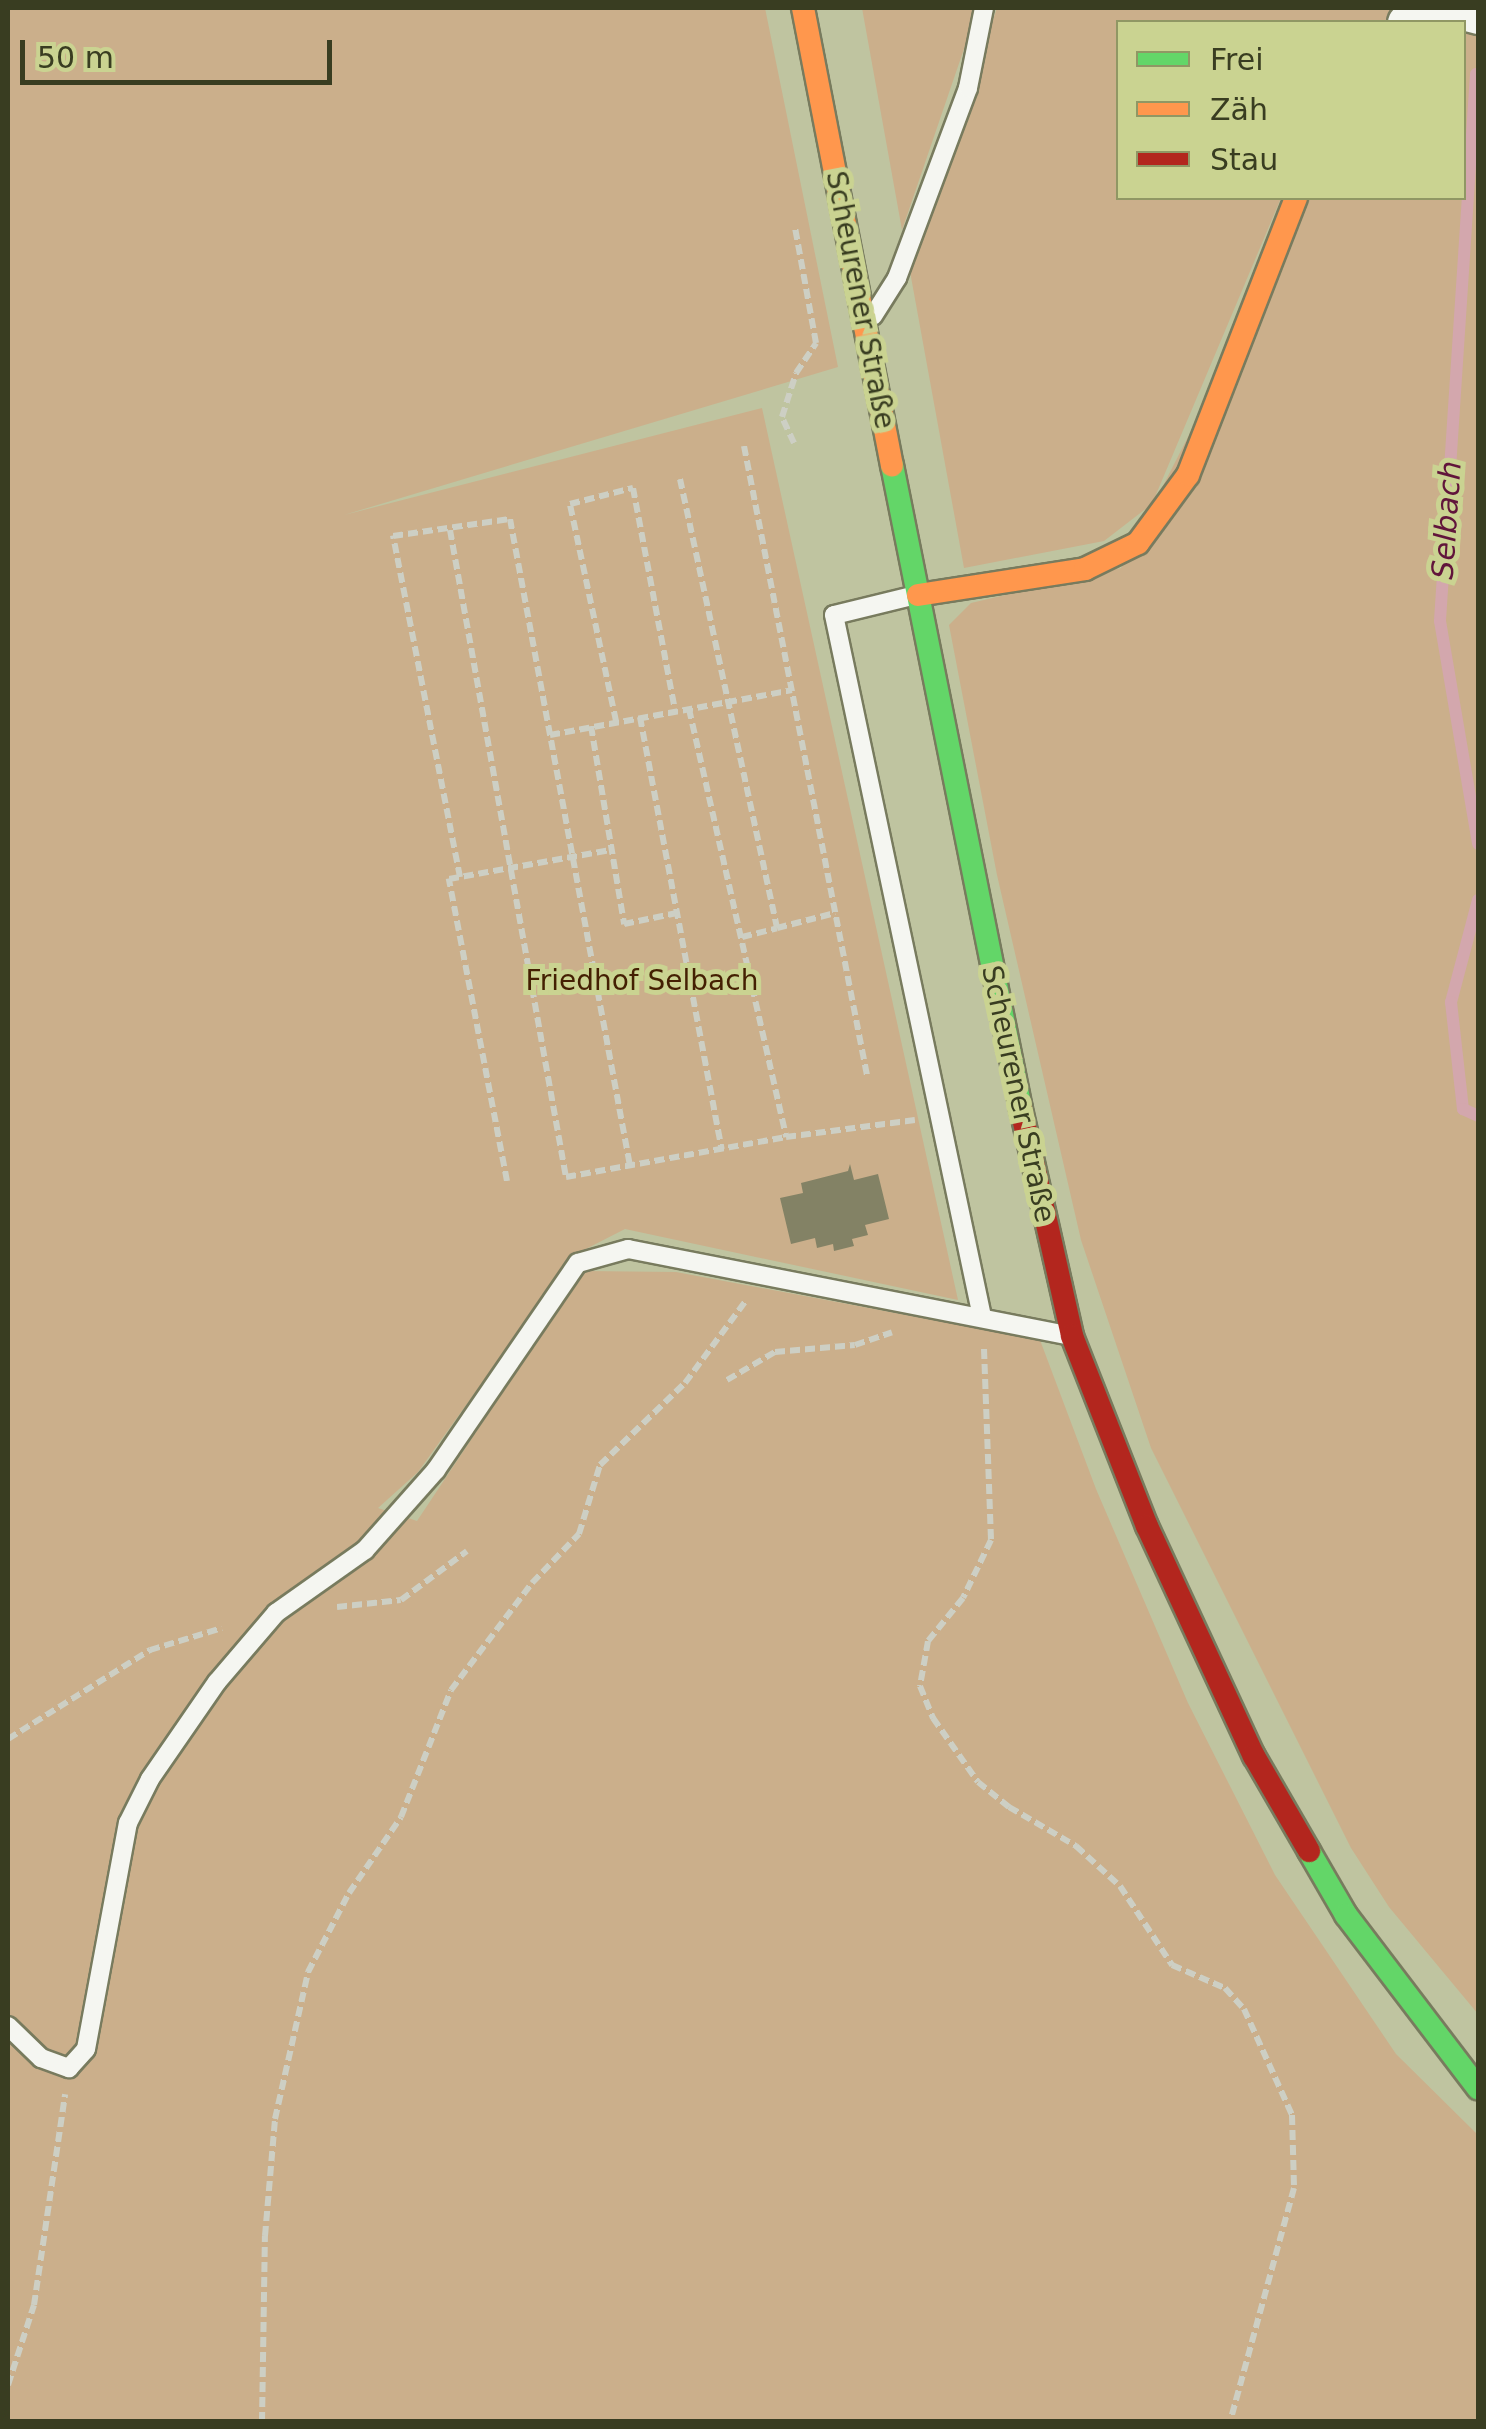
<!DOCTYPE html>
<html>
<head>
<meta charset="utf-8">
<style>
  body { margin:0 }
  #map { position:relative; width:1486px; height:2429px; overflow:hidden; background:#bfc4a0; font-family:"DejaVu Sans",sans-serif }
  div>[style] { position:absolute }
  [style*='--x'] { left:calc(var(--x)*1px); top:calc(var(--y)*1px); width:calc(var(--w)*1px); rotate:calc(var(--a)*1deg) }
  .green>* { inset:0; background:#cbaf8b }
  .stream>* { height:12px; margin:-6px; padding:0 6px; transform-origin:6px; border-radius:6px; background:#d3a7ad }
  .building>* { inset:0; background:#838265 }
  .path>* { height:6px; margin-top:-3px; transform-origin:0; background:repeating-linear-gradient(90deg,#cdcfc4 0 10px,transparent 0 15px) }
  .roads { filter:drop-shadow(2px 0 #787b5e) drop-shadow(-2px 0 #787b5e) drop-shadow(0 2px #787b5e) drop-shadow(0 -2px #787b5e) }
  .lane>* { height:18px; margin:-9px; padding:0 9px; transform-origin:9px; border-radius:9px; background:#f5f6f1 }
  .street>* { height:35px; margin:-17.5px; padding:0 17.5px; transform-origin:17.5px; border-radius:17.5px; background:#f5f6f1 }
  .fast>* { height:22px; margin:-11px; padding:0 11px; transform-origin:11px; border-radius:11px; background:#63d668 }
  .slow>* { height:22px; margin:-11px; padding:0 11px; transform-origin:11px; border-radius:11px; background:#ff974d }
  .jam>* { height:22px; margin:-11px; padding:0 11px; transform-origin:11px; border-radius:11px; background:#b3261e }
  span { translate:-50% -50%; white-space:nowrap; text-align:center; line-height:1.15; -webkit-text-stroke:10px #cad391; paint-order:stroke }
  .street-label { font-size:28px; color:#393d21 }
  .park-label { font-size:28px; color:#441f02 }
  .water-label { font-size:30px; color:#61153b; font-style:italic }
  .frame { position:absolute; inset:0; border:10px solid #393d21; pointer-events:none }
  .legend { position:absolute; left:1116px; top:20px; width:350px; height:180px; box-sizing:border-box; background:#cad391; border:2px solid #909764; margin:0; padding:12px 18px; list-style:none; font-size:30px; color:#393d21 }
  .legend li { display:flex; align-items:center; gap:20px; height:50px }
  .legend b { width:50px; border:2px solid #909764 }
  .scale { position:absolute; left:20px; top:40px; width:312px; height:45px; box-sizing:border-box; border:5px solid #393d21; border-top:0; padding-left:12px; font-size:30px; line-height:35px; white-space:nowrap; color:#393d21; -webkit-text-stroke:8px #cad391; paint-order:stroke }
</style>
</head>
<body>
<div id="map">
  <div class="green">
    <i style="clip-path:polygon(8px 8px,765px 8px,838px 367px,344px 515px,762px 408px,958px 1300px,625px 1229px,574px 1255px,418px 1472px,378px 1508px,417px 1521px,583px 1271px,676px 1272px,1040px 1340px,1096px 1489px,1188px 1703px,1275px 1875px,1396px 2054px,1478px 2135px,1478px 2421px,8px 2422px)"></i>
    <i style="clip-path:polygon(862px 8px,978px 8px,902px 230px)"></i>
    <i style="clip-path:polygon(997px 8px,1405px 8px,1386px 22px,1118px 22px,1118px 198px,1281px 198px,1152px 504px,1104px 541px,964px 568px,909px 266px)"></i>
    <i style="clip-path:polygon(1464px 24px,1478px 27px,1478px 2014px,1389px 1907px,1351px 1848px,1151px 1448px,1081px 1240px,997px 875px,949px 625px,971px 603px,1121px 568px,1310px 198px,1464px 198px)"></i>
  </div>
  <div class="stream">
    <i style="--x:1476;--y:74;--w:548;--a:93.77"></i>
    <i style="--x:1440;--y:621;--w:226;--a:80.3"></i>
    <i style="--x:1478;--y:900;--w:106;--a:104.8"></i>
    <i style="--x:1451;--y:1002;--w:108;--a:83.6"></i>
    <i style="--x:1463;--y:1109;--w:17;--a:25"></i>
  </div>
  <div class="building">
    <i style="clip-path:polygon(850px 1164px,854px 1180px,878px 1174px,889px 1219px,865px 1225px,868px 1235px,852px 1239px,854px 1246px,834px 1251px,833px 1244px,817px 1248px,815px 1238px,791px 1244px,780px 1198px,803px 1193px,801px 1183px,848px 1171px)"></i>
  </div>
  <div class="path">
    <i style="--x:794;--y:443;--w:29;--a:-115"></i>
    <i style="--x:782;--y:417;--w:46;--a:-72.3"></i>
    <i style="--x:796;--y:373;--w:36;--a:-56"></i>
    <i style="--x:816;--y:343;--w:118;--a:-100.3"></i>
    <i style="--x:744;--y:446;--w:641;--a:78.94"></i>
    <i style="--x:680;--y:479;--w:459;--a:77.8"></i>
    <i style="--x:777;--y:928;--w:60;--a:-14.5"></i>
    <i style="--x:450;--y:530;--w:657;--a:79.84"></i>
    <i style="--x:566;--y:1177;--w:224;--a:-10.3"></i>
    <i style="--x:786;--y:1137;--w:130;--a:-7.5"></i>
    <i style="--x:689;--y:709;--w:439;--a:77.2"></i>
    <i style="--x:640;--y:717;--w:440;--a:79.3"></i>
    <i style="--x:616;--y:721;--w:222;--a:-102"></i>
    <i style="--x:570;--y:504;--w:65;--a:-14.3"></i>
    <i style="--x:633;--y:488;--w:227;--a:79.3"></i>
    <i style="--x:591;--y:726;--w:201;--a:80.5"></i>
    <i style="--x:624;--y:924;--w:54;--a:-11.7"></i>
    <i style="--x:550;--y:735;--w:246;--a:-10.5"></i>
    <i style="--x:460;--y:877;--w:348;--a:-101.1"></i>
    <i style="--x:393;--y:536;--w:118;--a:-8.3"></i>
    <i style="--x:510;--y:519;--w:658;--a:79.49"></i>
    <i style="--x:742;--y:937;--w:36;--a:-14"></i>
    <i style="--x:507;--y:1181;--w:308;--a:-100.9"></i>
    <i style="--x:449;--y:879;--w:164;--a:-10.2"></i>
    <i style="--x:984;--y:1349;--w:191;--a:87.9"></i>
    <i style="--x:991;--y:1540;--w:64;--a:115.8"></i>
    <i style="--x:963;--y:1598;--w:55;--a:129.1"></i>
    <i style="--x:928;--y:1641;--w:46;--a:100.1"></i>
    <i style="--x:920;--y:1686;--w:35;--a:68"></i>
    <i style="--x:933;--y:1718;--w:78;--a:54.9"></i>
    <i style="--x:978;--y:1782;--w:40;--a:39"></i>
    <i style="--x:1009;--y:1807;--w:78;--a:30.2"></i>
    <i style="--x:1076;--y:1846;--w:59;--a:42.3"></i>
    <i style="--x:1120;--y:1886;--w:95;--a:56.6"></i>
    <i style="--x:1172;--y:1965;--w:58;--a:23.5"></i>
    <i style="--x:1225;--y:1988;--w:28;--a:48"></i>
    <i style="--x:1244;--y:2009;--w:116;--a:65.6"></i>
    <i style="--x:1292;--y:2115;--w:73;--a:88.4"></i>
    <i style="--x:1294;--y:2188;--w:243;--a:105.3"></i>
    <i style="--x:727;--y:1380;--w:56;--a:-30.3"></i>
    <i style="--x:775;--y:1352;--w:80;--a:-5"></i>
    <i style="--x:855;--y:1345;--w:39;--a:-19"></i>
    <i style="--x:337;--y:1607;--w:64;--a:-6.2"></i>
    <i style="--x:401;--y:1600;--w:82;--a:-36.6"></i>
    <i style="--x:8;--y:1739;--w:168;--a:-32.1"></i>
    <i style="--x:150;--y:1650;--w:75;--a:-17"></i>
    <i style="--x:8;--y:2385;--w:84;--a:-72"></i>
    <i style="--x:34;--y:2305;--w:213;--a:-81.6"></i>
    <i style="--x:262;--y:2422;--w:186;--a:-89.1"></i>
    <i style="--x:265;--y:2236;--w:117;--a:-85.1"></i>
    <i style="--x:275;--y:2119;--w:151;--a:-77.3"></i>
    <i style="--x:308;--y:1972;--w:89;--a:-62.6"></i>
    <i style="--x:349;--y:1893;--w:92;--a:-55.6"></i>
    <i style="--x:401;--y:1817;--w:136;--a:-68.5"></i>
    <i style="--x:451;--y:1690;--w:134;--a:-52.9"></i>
    <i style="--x:532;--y:1583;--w:68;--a:-46.2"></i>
    <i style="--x:579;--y:1534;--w:72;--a:-73.1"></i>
    <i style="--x:600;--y:1465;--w:118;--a:-44"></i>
    <i style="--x:685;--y:1383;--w:101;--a:-53.5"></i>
  </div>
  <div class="roads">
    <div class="lane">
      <i style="--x:873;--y:316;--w:45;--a:-57.7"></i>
      <i style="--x:897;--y:278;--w:203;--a:-69.5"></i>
      <i style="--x:968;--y:88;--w:82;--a:-78.7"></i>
      <i style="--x:912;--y:596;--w:80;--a:166.3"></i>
      <i style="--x:834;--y:615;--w:717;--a:78.09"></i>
      <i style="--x:8;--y:2026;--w:46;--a:44.1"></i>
      <i style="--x:41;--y:2058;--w:30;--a:20"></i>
      <i style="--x:69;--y:2068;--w:25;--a:-48"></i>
      <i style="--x:86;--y:2049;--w:230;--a:-79.5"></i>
      <i style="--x:128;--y:1823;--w:49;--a:-63.4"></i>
      <i style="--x:150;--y:1779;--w:118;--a:-55.4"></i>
      <i style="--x:217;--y:1682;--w:91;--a:-49.5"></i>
      <i style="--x:276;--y:1613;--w:109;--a:-35.3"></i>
      <i style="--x:365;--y:1550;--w:107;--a:-48.4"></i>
      <i style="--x:436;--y:1470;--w:251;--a:-55.6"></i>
      <i style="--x:578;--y:1263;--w:52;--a:-15.6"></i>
      <i style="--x:628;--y:1249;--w:446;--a:11.1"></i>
    </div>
    <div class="street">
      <i style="--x:1405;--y:22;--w:59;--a:-9.8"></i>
      <i style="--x:1463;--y:12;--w:16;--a:15"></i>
    </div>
    <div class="fast">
      <i style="--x:892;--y:465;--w:657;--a:78.67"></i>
      <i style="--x:1309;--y:1851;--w:74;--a:60"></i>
      <i style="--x:1346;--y:1915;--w:218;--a:52.7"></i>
    </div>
    <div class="slow">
      <i style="--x:803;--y:8;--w:466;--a:79"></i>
      <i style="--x:918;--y:595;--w:169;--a:-8.8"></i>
      <i style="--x:1085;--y:569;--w:59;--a:-26.1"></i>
      <i style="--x:1138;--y:543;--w:84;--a:-53.7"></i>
      <i style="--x:1188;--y:475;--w:297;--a:-68.7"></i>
    </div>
    <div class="jam">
      <i style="--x:1021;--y:1109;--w:233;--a:77.3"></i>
      <i style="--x:1072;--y:1336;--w:204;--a:68.5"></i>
      <i style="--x:1147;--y:1526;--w:254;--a:65.1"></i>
      <i style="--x:1254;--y:1756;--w:110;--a:59.9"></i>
    </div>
  </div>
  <div class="street-label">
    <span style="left:860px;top:300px;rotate:79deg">Scheurener Straße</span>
    <span style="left:1018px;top:1094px;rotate:78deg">Scheurener Straße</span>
  </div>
  <div class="park-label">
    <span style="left:642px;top:981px">Friedhof Selbach</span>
  </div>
  <div class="water-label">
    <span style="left:1447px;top:520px;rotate:-86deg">Selbach</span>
  </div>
  <div class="frame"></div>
  <ul class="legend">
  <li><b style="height:12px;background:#63d668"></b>Frei</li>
  <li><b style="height:12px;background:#ff974d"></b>Zäh</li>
  <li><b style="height:12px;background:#b3261e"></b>Stau</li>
  </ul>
  <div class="scale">50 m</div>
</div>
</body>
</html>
